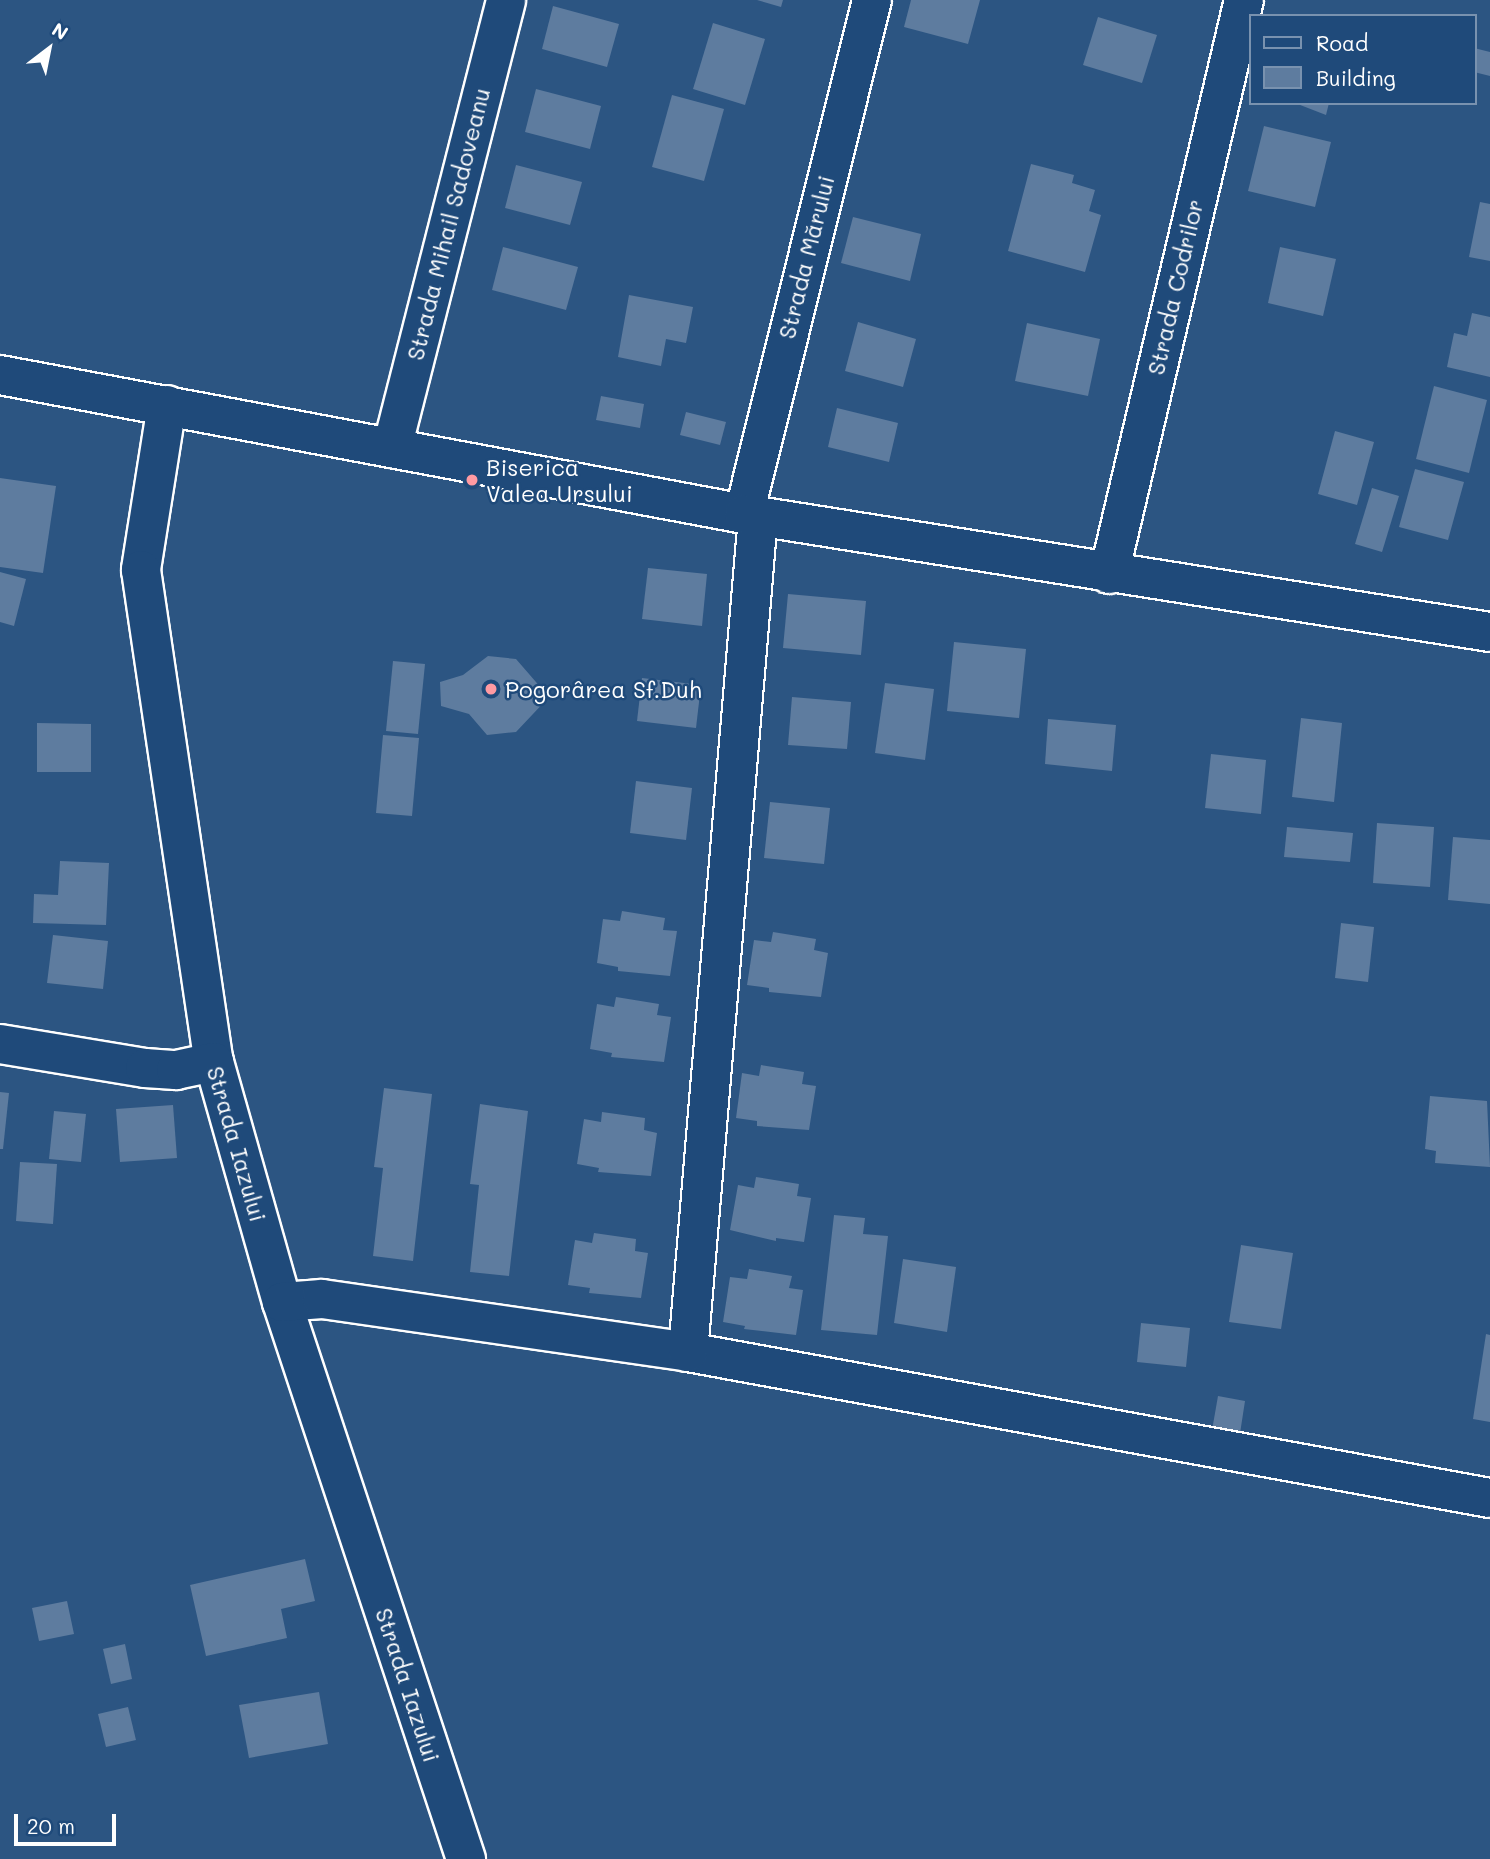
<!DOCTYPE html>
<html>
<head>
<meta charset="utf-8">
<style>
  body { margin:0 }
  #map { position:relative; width:1490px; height:1859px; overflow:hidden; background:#2c5582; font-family:Mali,sans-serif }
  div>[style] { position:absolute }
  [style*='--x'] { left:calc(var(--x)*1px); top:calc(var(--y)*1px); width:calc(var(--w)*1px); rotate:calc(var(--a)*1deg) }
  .building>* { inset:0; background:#5e7c9f }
  .roads { filter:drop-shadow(2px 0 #fff) drop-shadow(-2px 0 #fff) drop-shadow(0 2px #fff) drop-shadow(0 -2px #fff) }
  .street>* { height:38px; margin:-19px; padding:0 19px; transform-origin:19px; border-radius:19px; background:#1f4a7a }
  .secondary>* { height:38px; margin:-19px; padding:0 19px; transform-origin:19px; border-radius:19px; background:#1f4a7a }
  .dots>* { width:19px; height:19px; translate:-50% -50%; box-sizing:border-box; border:4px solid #1f4a7a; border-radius:50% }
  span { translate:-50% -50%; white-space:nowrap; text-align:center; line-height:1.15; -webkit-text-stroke:5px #1f4a7a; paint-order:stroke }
  .street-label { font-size:23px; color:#fff }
  .poi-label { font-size:23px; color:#fff }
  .left { translate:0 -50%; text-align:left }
  .legend { position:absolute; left:1249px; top:14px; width:228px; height:91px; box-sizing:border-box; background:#1f4a7a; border:2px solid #7992af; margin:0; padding:9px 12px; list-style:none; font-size:21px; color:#fff }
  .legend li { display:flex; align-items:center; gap:14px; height:35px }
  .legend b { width:35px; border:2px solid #7992af }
  .north { position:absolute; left:14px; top:14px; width:70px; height:70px; -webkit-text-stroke:5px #1f4a7a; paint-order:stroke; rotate:32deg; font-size:19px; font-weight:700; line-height:28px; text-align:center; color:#fff }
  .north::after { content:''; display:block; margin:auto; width:24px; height:32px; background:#fff; clip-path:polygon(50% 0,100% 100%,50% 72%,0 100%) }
  .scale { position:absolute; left:14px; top:1814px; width:102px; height:32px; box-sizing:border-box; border:4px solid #fff; border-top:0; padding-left:9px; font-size:21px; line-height:24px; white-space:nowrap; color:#fff; -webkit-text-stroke:5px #1f4a7a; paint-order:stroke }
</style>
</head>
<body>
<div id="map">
  <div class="building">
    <i style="clip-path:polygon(757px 0,783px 0,781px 7px)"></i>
    <i style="clip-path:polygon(911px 0,980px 0,968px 44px,904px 27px)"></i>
    <i style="clip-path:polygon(553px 6px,619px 24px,607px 67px,542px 49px)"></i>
    <i style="clip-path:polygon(1098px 17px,1157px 35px,1142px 83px,1083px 65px)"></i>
    <i style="clip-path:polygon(713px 23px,765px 39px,745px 105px,693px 89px)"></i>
    <i style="clip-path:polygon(1474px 48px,1490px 52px,1490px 76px,1474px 72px)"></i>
    <i style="clip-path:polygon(536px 89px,601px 106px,590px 149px,525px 132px)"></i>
    <i style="clip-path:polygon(672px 95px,724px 109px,704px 181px,652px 167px)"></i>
    <i style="clip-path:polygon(1295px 103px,1329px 103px,1326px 115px)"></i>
    <i style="clip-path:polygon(1264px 126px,1331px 142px,1315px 207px,1248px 191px)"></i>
    <i style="clip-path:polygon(1031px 164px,1074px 175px,1072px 183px,1095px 190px,1089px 211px,1101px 215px,1085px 272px,1008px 251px)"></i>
    <i style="clip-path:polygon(516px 165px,582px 182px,570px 225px,505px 208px)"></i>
    <i style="clip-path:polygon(1480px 202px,1490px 204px,1490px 261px,1469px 257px)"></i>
    <i style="clip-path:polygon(853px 217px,921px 234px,910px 281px,841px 263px)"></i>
    <i style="clip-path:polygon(503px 247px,578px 267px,566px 310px,492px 290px)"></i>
    <i style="clip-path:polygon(1280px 247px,1336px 259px,1323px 316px,1268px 303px)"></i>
    <i style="clip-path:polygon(629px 295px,693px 307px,686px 343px,666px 339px,661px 366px,618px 357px)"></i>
    <i style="clip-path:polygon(1472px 313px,1490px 317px,1490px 377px,1447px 367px,1454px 333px,1467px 336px)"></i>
    <i style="clip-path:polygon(858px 322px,916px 339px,903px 387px,845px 371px)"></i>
    <i style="clip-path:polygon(1027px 323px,1100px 339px,1088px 396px,1015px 381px)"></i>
    <i style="clip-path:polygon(1434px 386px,1487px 400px,1469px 473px,1416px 459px)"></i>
    <i style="clip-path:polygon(601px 396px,644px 404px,640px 428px,596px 420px)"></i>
    <i style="clip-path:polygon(837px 408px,898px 423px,889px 462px,828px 447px)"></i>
    <i style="clip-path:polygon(686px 412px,726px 422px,720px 445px,680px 435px)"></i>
    <i style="clip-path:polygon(1335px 431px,1374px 442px,1357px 505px,1318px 494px)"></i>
    <i style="clip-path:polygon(1415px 469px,1464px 482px,1448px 540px,1399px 527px)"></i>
    <i style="clip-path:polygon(0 478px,56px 486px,43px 573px,0 567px)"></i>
    <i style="clip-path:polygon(1372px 488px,1399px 496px,1382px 552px,1355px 544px)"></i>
    <i style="clip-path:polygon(648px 568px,707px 574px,702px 626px,642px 619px)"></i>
    <i style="clip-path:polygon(0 572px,26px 579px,14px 626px,0 622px)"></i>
    <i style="clip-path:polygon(788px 594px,866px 601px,861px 655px,783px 648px)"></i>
    <i style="clip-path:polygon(954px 642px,1026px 649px,1019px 718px,947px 711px)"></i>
    <i style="clip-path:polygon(488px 656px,516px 659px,549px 697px,516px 732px,487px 735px,469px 714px,441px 706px,440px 682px,463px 675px)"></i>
    <i style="clip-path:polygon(393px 661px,425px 664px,418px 734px,386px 731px)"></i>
    <i style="clip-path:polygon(642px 678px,701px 685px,696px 728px,637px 721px)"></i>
    <i style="clip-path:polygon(885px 683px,934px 689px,925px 760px,875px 753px)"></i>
    <i style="clip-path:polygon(792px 697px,851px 702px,847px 749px,788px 745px)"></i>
    <i style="clip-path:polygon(1301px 718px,1342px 723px,1334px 802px,1292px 797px)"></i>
    <i style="clip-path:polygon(1048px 719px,1116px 725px,1112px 771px,1045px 764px)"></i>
    <i style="clip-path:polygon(37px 723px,91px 724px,91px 772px,37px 772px)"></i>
    <i style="clip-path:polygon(383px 735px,419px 738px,412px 816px,376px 813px)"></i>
    <i style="clip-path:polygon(1211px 754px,1266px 760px,1261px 814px,1205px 808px)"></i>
    <i style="clip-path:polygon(636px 781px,692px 788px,686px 840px,630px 833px)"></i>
    <i style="clip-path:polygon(770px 802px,830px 808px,824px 864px,764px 858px)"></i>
    <i style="clip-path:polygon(1377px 823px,1434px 827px,1430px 887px,1373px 883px)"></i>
    <i style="clip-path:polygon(1287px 827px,1353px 833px,1350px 862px,1284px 857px)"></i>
    <i style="clip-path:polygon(1453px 837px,1490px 840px,1490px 904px,1448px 900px)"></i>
    <i style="clip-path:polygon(60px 861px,109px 863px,106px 925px,33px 923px,34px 894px,58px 895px)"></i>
    <i style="clip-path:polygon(622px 911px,665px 918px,663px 930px,677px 931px,670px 976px,618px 971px,618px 967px,597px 963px,603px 919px,620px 921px)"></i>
    <i style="clip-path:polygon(1341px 923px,1374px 927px,1368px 982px,1335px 978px)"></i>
    <i style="clip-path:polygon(773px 932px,816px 939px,814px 950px,828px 953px,821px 997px,769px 992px,769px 988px,747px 985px,754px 940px,771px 942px)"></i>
    <i style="clip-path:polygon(53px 935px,108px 941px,103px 989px,47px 983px)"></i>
    <i style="clip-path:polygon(616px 997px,659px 1004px,657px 1015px,671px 1017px,664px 1062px,611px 1057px,612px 1053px,590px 1049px,597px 1004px,614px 1007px)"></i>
    <i style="clip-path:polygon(761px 1065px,804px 1072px,802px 1084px,816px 1086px,809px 1130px,757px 1126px,757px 1121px,736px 1118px,742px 1073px,759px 1076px)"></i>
    <i style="clip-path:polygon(384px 1088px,432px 1094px,413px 1261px,373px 1256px,383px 1168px,374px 1167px)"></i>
    <i style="clip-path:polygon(0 1092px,9px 1093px,3px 1149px,0 1149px)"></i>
    <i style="clip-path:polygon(1430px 1096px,1487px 1101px,1490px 1167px,1435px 1163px,1436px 1151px,1425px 1149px)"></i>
    <i style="clip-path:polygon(480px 1104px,528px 1111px,509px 1276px,470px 1272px,479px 1185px,470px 1184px)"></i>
    <i style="clip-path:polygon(173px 1105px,177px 1158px,120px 1162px,116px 1109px)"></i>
    <i style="clip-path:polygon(54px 1111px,86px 1114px,81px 1162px,49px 1159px)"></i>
    <i style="clip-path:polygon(602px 1112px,645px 1118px,644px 1130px,657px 1133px,651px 1176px,598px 1172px,599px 1168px,577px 1164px,584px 1119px,601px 1122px)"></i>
    <i style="clip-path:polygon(20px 1162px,57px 1164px,53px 1224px,16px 1221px)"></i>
    <i style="clip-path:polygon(756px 1177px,799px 1184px,797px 1196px,811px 1198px,804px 1242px,776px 1238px,776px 1241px,730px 1230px,738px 1185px,754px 1188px)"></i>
    <i style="clip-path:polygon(834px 1215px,865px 1218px,863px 1234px,888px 1236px,877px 1335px,821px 1330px)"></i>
    <i style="clip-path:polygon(594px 1233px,636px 1239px,635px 1251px,648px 1253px,641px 1298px,589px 1293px,590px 1288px,568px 1285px,575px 1240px,592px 1243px)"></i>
    <i style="clip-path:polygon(1241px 1245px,1293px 1253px,1281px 1329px,1229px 1322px)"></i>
    <i style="clip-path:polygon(903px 1259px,956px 1267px,947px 1332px,894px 1323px)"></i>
    <i style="clip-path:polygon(749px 1269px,792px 1276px,789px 1288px,803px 1290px,796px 1335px,744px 1329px,745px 1326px,723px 1322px,730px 1277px,747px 1279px)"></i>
    <i style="clip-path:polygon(1141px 1323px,1190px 1328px,1186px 1367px,1137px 1362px)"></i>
    <i style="clip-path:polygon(1486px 1334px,1490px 1335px,1490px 1422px,1473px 1419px)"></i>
    <i style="clip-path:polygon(1218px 1396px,1245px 1401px,1239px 1440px,1211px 1436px)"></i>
    <i style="clip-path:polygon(305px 1559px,315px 1601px,281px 1609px,287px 1638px,206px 1656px,190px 1585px)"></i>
    <i style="clip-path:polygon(67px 1601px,74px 1634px,39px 1641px,32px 1608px)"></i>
    <i style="clip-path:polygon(125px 1644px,132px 1679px,111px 1684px,103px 1649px)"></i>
    <i style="clip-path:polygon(319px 1692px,328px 1744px,249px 1758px,239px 1705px)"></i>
    <i style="clip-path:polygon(128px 1707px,136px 1740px,106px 1747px,98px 1714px)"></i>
  </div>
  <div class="roads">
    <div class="street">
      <i style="--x:167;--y:405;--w:167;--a:99"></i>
      <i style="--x:141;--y:570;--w:497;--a:81.6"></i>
      <i style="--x:214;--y:1062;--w:249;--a:74.2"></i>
      <i style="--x:282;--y:1302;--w:587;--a:71.72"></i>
      <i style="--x:392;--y:448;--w:462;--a:-75.7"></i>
      <i style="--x:744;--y:514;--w:530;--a:-76.02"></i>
      <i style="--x:1109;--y:574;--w:590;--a:-76.77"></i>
      <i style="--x:0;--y:1044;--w:147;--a:9.4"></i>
      <i style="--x:145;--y:1068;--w:31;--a:4"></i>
      <i style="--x:176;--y:1070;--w:39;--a:-12"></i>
      <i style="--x:282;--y:1302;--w:40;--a:-4.3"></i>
      <i style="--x:322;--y:1299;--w:370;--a:8.2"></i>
      <i style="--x:688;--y:1352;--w:815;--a:10.32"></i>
      <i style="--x:688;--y:1352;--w:839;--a:-85.21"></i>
    </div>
    <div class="secondary">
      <i style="--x:0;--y:375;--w:757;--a:10.58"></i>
      <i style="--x:744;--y:514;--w:755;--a:8.99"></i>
    </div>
  </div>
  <div class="dots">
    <i style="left:472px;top:480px;background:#ff9aa2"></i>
    <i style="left:491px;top:689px;background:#ff9aa2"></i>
  </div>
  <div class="street-label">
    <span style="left:448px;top:224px;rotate:-76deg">Strada Mihail Sadoveanu</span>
    <span style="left:806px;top:257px;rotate:-76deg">Strada Mărului</span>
    <span style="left:1175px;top:287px;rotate:-77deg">Strada Codrilor</span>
    <span style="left:237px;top:1144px;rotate:74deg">Strada Iazului</span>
    <span style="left:408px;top:1685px;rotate:72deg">Strada Iazului</span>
  </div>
  <div class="poi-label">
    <span class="left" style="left:486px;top:480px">Biserica<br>Valea Ursului</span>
    <span class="left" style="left:505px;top:689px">Pogorârea Sf.Duh</span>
  </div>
  <ul class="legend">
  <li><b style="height:9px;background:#1f4a7a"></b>Road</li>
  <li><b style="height:19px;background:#5e7c9f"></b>Building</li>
  </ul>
  <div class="north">N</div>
  <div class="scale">20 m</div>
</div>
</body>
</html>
